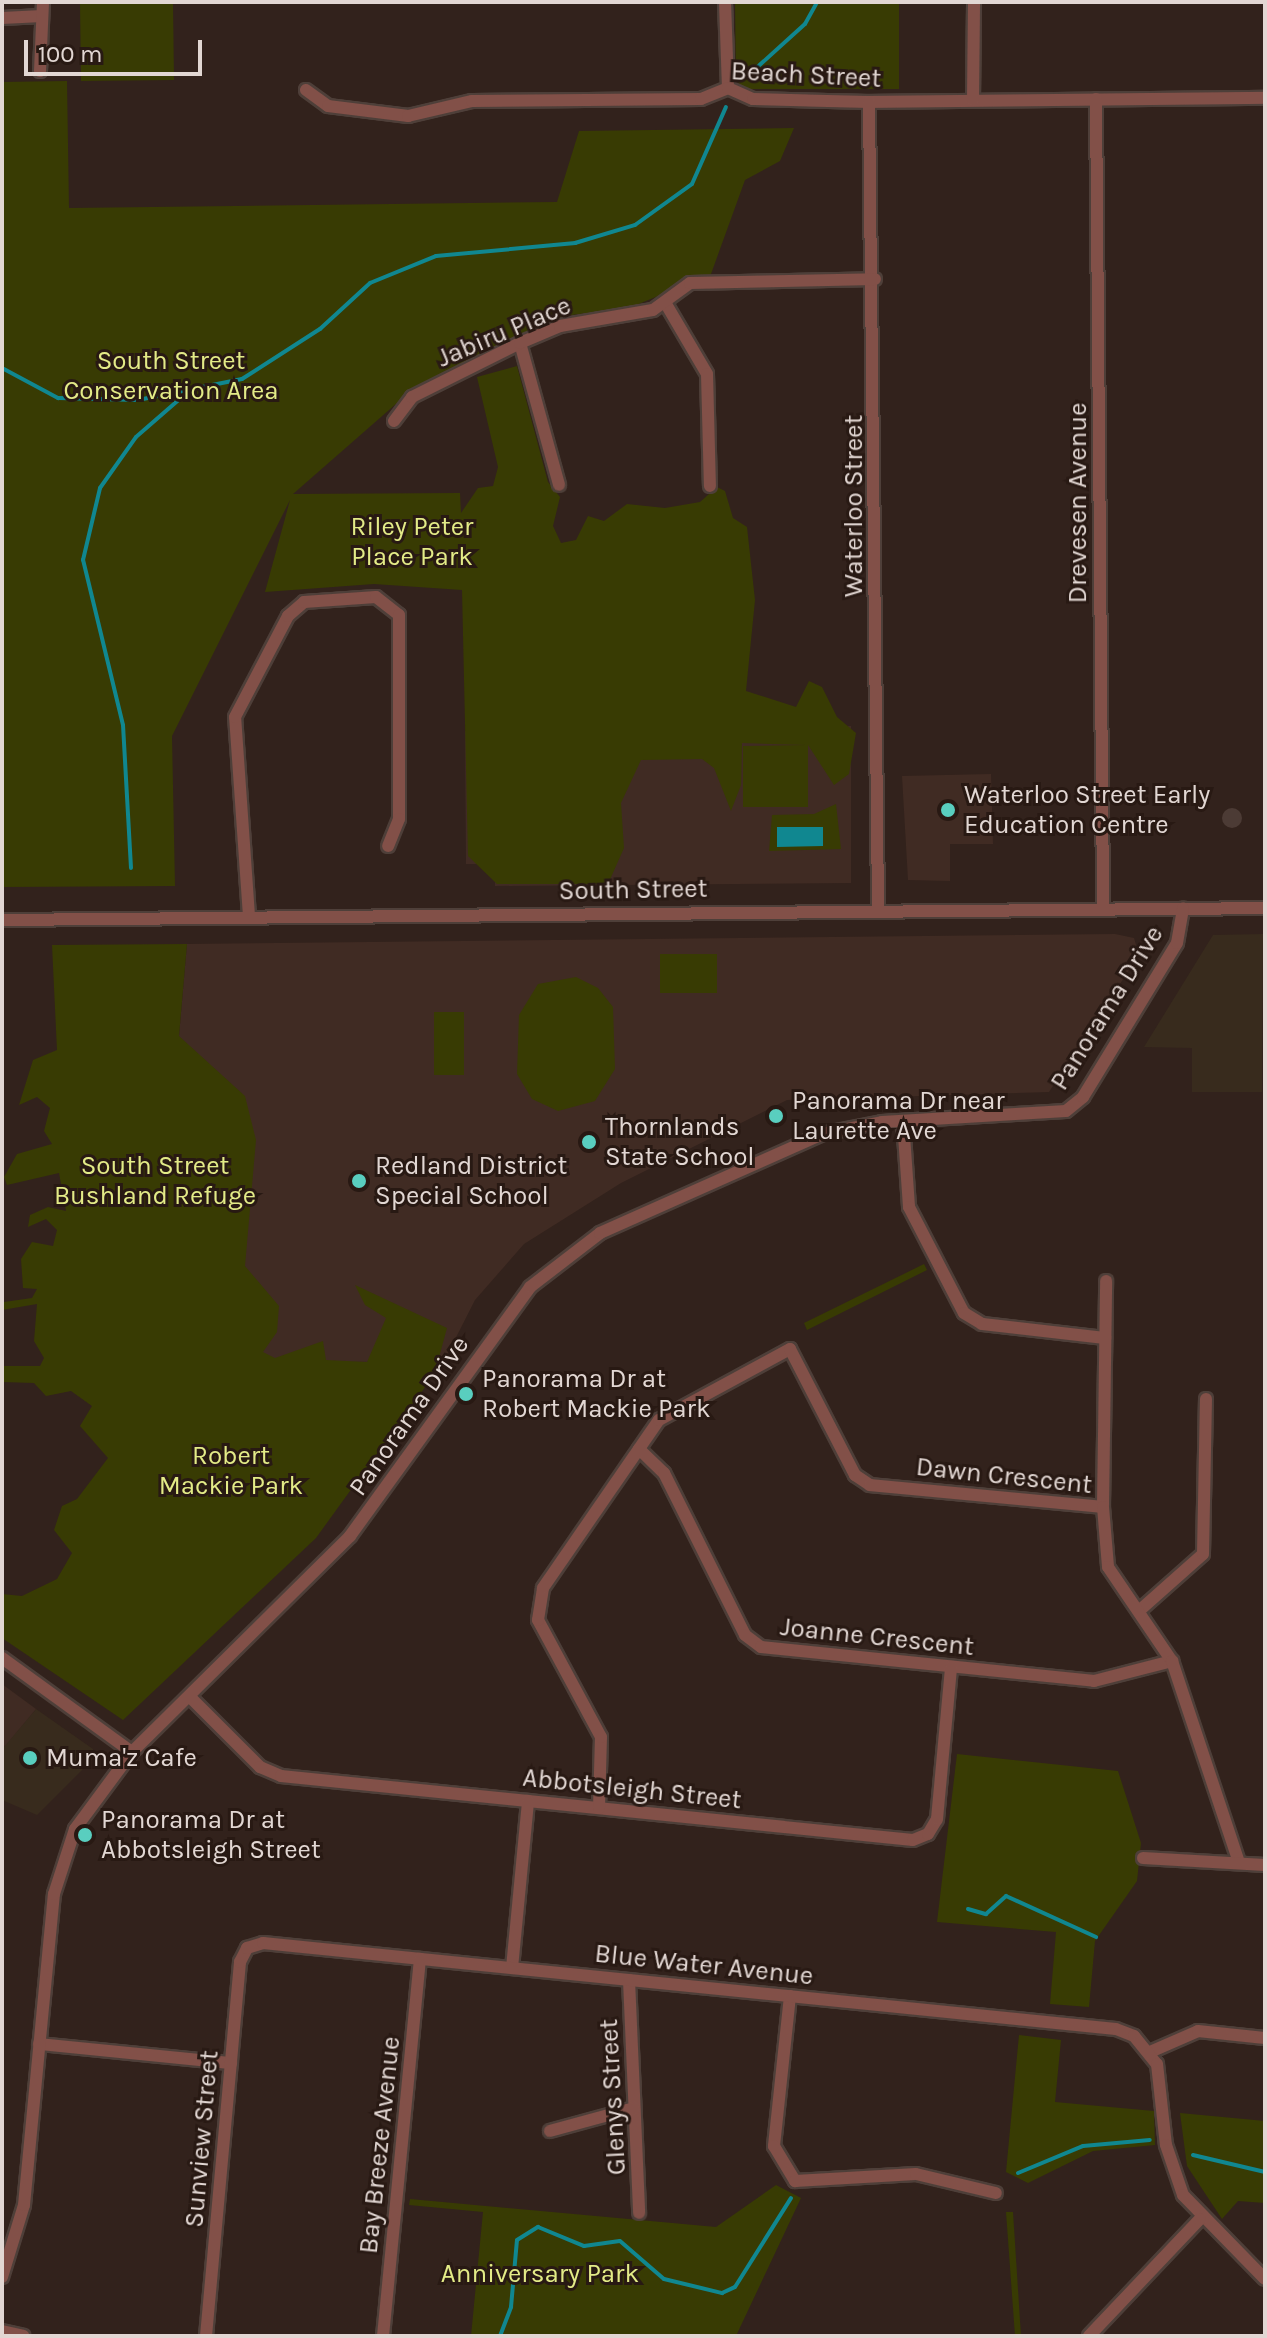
<!DOCTYPE html>
<html>
<head>
<meta charset="utf-8">
<style>
  body { margin:0 }
  #map { position:relative; width:1267px; height:2338px; overflow:hidden; background:#32221c; font-family:Karla,sans-serif }
  div>[style] { position:absolute }
  [style*='--x'] { left:calc(var(--x)*1px); top:calc(var(--y)*1px); width:calc(var(--w)*1px); rotate:calc(var(--a)*1deg) }
  .commercial>* { inset:0; background:#382b1d }
  .built>* { inset:0; background:#402b23 }
  .green>* { inset:0; background:#383b03 }
  .water>* { inset:0; background:#108790 }
  .stream>* { height:4px; margin:-2px; padding:0 2px; transform-origin:2px; border-radius:2px; background:#108790 }
  .building>* { inset:0; background:#4c3b35 }
  .round { border-radius:50% }
  .roads { filter:drop-shadow(2px 0 #4e3f39) drop-shadow(-2px 0 #4e3f39) drop-shadow(0 2px #4e3f39) drop-shadow(0 -2px #4e3f39) }
  .minor>* { height:12px; margin:-6px; padding:0 6px; transform-origin:6px; border-radius:6px; background:#825048 }
  .dots>* { width:22px; height:22px; translate:-50% -50%; box-sizing:border-box; border:4px solid #281913; border-radius:50% }
  span { translate:-50% -50%; white-space:nowrap; text-align:center; line-height:1.15; -webkit-text-stroke:6px #281913; paint-order:stroke }
  .street-label { font-size:26px; color:#e2d7d3 }
  .park-label { font-size:26px; color:#e3eb87 }
  .poi-label { font-size:26px; color:#e2d7d3 }
  .left { translate:0 -50%; text-align:left }
  .frame { position:absolute; inset:0; border:4px solid #e2d7d3; pointer-events:none }
  .scale { position:absolute; left:24px; top:40px; width:178px; height:36px; box-sizing:border-box; border:4px solid #e2d7d3; border-top:0; padding-left:10px; font-size:24px; line-height:28px; white-space:nowrap; color:#e2d7d3; -webkit-text-stroke:6px #281913; paint-order:stroke }
</style>
</head>
<body>
<div id="map">
  <div class="commercial">
    <i style="clip-path:polygon(1263px 934px,1262px 1092px,1192px 1092px,1192px 1048px,1144px 1047px,1213px 935px)"></i>
    <i style="clip-path:polygon(36px 1709px,93px 1749px,94px 1758px,37px 1815px,2px 1800px,2px 1749px)"></i>
  </div>
  <div class="built">
    <i style="clip-path:polygon(851px 726px,851px 883px,495px 886px,495px 864px,466px 864px,465px 731px)"></i>
    <i style="clip-path:polygon(991px 774px,993px 844px,950px 844px,950px 881px,908px 880px,902px 776px)"></i>
    <i style="clip-path:polygon(1115px 934px,1134px 938px,1139px 955px,1049px 1092px,787px 1100px,621px 1183px,524px 1244px,475px 1300px,444px 1361px,259px 1363px,245px 1266px,179px 1036px,187px 944px)"></i>
    <i style="clip-path:polygon(2px 1684px,36px 1709px,5px 1746px,2px 1745px)"></i>
  </div>
  <div class="green">
    <i style="clip-path:polygon(80px 2px,173px 2px,174px 80px,81px 81px)"></i>
    <i style="clip-path:polygon(735px 2px,899px 2px,899px 89px,745px 89px,736px 80px)"></i>
    <i style="clip-path:polygon(67px 81px,69px 208px,557px 202px,579px 131px,794px 128px,780px 161px,745px 180px,711px 274px,629px 308px,563px 316px,405px 396px,293px 494px,460px 493px,461px 513px,478px 488px,493px 486px,498px 467px,477px 377px,517px 366px,548px 482px,560px 497px,553px 526px,561px 543px,576px 540px,588px 516px,604px 521px,627px 504px,665px 508px,700px 502px,717px 487px,725px 491px,733px 518px,747px 527px,755px 600px,746px 691px,796px 707px,809px 681px,822px 687px,837px 717px,856px 733px,849px 774px,834px 785px,808px 745px,808px 807px,743px 807px,743px 746px,806px 745px,742px 743px,741px 785px,731px 811px,714px 768px,702px 759px,641px 760px,621px 803px,624px 848px,608px 884px,497px 884px,468px 856px,462px 590px,374px 584px,265px 592px,290px 500px,172px 736px,175px 886px,2px 887px,2px 82px)"></i>
    <i style="clip-path:polygon(836px 804px,841px 849px,769px 851px,772px 815px,814px 814px)"></i>
    <i style="clip-path:polygon(187px 944px,179px 1036px,245px 1096px,256px 1140px,245px 1266px,279px 1306px,277px 1332px,263px 1352px,275px 1358px,323px 1341px,326px 1360px,367px 1362px,386px 1318px,365px 1305px,355px 1285px,447px 1328px,438px 1361px,444px 1361px,316px 1538px,123px 1720px,2px 1638px,2px 1594px,22px 1596px,57px 1579px,72px 1553px,54px 1530px,62px 1506px,77px 1499px,108px 1458px,80px 1426px,92px 1406px,71px 1391px,46px 1396px,34px 1383px,2px 1382px,2px 1366px,40px 1366px,44px 1358px,34px 1341px,37px 1304px,2px 1310px,4px 1302px,32px 1298px,37px 1289px,23px 1288px,21px 1259px,32px 1242px,53px 1246px,57px 1230px,46px 1219px,28px 1227px,30px 1215px,48px 1207px,66px 1211px,59px 1173px,7px 1185px,4px 1177px,17px 1154px,52px 1144px,44px 1131px,50px 1108px,37px 1097px,19px 1105px,33px 1060px,57px 1050px,52px 945px)"></i>
    <i style="clip-path:polygon(660px 954px,717px 954px,717px 993px,660px 993px)"></i>
    <i style="clip-path:polygon(576px 977px,598px 988px,613px 1007px,615px 1069px,595px 1101px,558px 1111px,532px 1099px,517px 1074px,519px 1015px,538px 984px)"></i>
    <i style="clip-path:polygon(434px 1012px,464px 1012px,464px 1075px,434px 1075px)"></i>
    <i style="clip-path:polygon(924px 1264px,927px 1270px,807px 1330px,804px 1323px)"></i>
    <i style="clip-path:polygon(957px 1754px,1118px 1771px,1141px 1843px,1137px 1881px,1095px 1941px,1089px 2007px,1050px 2004px,1056px 1932px,937px 1922px)"></i>
    <i style="clip-path:polygon(1019px 2035px,1061px 2040px,1055px 2102px,1154px 2111px,1155px 2145px,1093px 2151px,1028px 2183px,1006px 2172px)"></i>
    <i style="clip-path:polygon(1180px 2113px,1265px 2121px,1265px 2203px,1238px 2201px,1222px 2219px,1187px 2166px)"></i>
    <i style="clip-path:polygon(776px 2185px,801px 2198px,736px 2336px,471px 2336px,483px 2212px,409px 2205px,410px 2199px,716px 2227px)"></i>
    <i style="clip-path:polygon(1006px 2212px,1013px 2212px,1021px 2336px,1015px 2336px)"></i>
  </div>
  <div class="water">
    <i style="clip-path:polygon(777px 827px,823px 827px,823px 846px,777px 847px)"></i>
  </div>
  <div class="stream">
    <i style="--x:753;--y:71;--w:70;--a:-42.1"></i>
    <i style="--x:805;--y:24;--w:25;--a:-61"></i>
    <i style="--x:2;--y:368;--w:64;--a:28.2"></i>
    <i style="--x:58;--y:398;--w:80;--a:1.4"></i>
    <i style="--x:138;--y:400;--w:106;--a:-11.4"></i>
    <i style="--x:242;--y:379;--w:93;--a:-32.7"></i>
    <i style="--x:320;--y:329;--w:68;--a:-42.6"></i>
    <i style="--x:370;--y:283;--w:71;--a:-22.2"></i>
    <i style="--x:436;--y:256;--w:140;--a:-5.3"></i>
    <i style="--x:575;--y:243;--w:63;--a:-16.7"></i>
    <i style="--x:635;--y:225;--w:70;--a:-35.7"></i>
    <i style="--x:692;--y:184;--w:84;--a:-66.2"></i>
    <i style="--x:131;--y:868;--w:143;--a:-93.2"></i>
    <i style="--x:123;--y:725;--w:170;--a:-103.6"></i>
    <i style="--x:83;--y:560;--w:74;--a:-76.7"></i>
    <i style="--x:100;--y:488;--w:62;--a:-54.8"></i>
    <i style="--x:136;--y:437;--w:72;--a:-41"></i>
    <i style="--x:968;--y:1909;--w:19;--a:16"></i>
    <i style="--x:986;--y:1914;--w:27;--a:-42"></i>
    <i style="--x:1006;--y:1896;--w:99;--a:24.5"></i>
    <i style="--x:1193;--y:2155;--w:74;--a:13.3"></i>
    <i style="--x:1018;--y:2173;--w:70;--a:-22.6"></i>
    <i style="--x:1083;--y:2146;--w:67;--a:-5.1"></i>
    <i style="--x:500;--y:2336;--w:31;--a:-69"></i>
    <i style="--x:511;--y:2307;--w:67;--a:-84.9"></i>
    <i style="--x:517;--y:2240;--w:25;--a:-32"></i>
    <i style="--x:538;--y:2227;--w:50;--a:22.4"></i>
    <i style="--x:584;--y:2246;--w:36;--a:-8"></i>
    <i style="--x:620;--y:2241;--w:58;--a:40.8"></i>
    <i style="--x:664;--y:2279;--w:60;--a:13.6"></i>
    <i style="--x:722;--y:2293;--w:14;--a:-25"></i>
    <i style="--x:735;--y:2287;--w:105;--a:-57.8"></i>
  </div>
  <div class="building">
    <i class="round" style="left:1222px;top:808px;width:20px;height:20px"></i>
  </div>
  <div class="roads">
    <div class="minor">
      <i style="--x:725;--y:2;--w:86;--a:88"></i>
      <i style="--x:2;--y:18;--w:35;--a:-3"></i>
      <i style="--x:40;--y:71;--w:69;--a:-87.5"></i>
      <i style="--x:306;--y:90;--w:27;--a:36"></i>
      <i style="--x:328;--y:106;--w:81;--a:7.1"></i>
      <i style="--x:408;--y:116;--w:66;--a:-13.2"></i>
      <i style="--x:472;--y:101;--w:229;--a:-0.5"></i>
      <i style="--x:701;--y:99;--w:29;--a:-22"></i>
      <i style="--x:728;--y:88;--w:27;--a:24"></i>
      <i style="--x:753;--y:99;--w:116;--a:1.5"></i>
      <i style="--x:869;--y:102;--w:396;--a:-0.6"></i>
      <i style="--x:1096;--y:99;--w:808;--a:89.5"></i>
      <i style="--x:973;--y:100;--w:98;--a:-89.4"></i>
      <i style="--x:869;--y:102;--w:807;--a:89.36"></i>
      <i style="--x:666;--y:304;--w:81;--a:59.6"></i>
      <i style="--x:707;--y:374;--w:112;--a:88.5"></i>
      <i style="--x:520;--y:343;--w:147;--a:74.6"></i>
      <i style="--x:394;--y:421;--w:30;--a:-53"></i>
      <i style="--x:412;--y:397;--w:121;--a:-26.6"></i>
      <i style="--x:520;--y:343;--w:43;--a:-23"></i>
      <i style="--x:560;--y:326;--w:94;--a:-9.8"></i>
      <i style="--x:653;--y:310;--w:46;--a:-36.1"></i>
      <i style="--x:690;--y:283;--w:185;--a:-1.2"></i>
      <i style="--x:249;--y:916;--w:199;--a:-94"></i>
      <i style="--x:235;--y:717;--w:114;--a:-62.3"></i>
      <i style="--x:288;--y:616;--w:21;--a:-41"></i>
      <i style="--x:304;--y:602;--w:72;--a:-4"></i>
      <i style="--x:376;--y:597;--w:29;--a:38"></i>
      <i style="--x:399;--y:615;--w:204;--a:90"></i>
      <i style="--x:399;--y:819;--w:29;--a:112"></i>
      <i style="--x:2;--y:920;--w:1263;--a:-0.54"></i>
      <i style="--x:903;--y:1121;--w:86;--a:86"></i>
      <i style="--x:909;--y:1207;--w:119;--a:62.6"></i>
      <i style="--x:964;--y:1313;--w:21;--a:31"></i>
      <i style="--x:982;--y:1324;--w:124;--a:6.5"></i>
      <i style="--x:639;--y:1449;--w:35;--a:44"></i>
      <i style="--x:664;--y:1473;--w:181;--a:63.4"></i>
      <i style="--x:745;--y:1635;--w:20;--a:37"></i>
      <i style="--x:761;--y:1647;--w:335;--a:5.8"></i>
      <i style="--x:1094;--y:1681;--w:81;--a:-14.4"></i>
      <i style="--x:1103;--y:1507;--w:226;--a:-89.2"></i>
      <i style="--x:1140;--y:1610;--w:84;--a:-41.6"></i>
      <i style="--x:1203;--y:1554;--w:155;--a:-88.9"></i>
      <i style="--x:2;--y:1658;--w:160;--a:35.9"></i>
      <i style="--x:191;--y:1698;--w:98;--a:45"></i>
      <i style="--x:260;--y:1767;--w:23;--a:23"></i>
      <i style="--x:281;--y:1776;--w:635;--a:5.78"></i>
      <i style="--x:913;--y:1840;--w:16;--a:-22"></i>
      <i style="--x:928;--y:1834;--w:17;--a:-59"></i>
      <i style="--x:937;--y:1819;--w:153;--a:-84.7"></i>
      <i style="--x:599;--y:1808;--w:71;--a:-88.4"></i>
      <i style="--x:601;--y:1737;--w:133;--a:-118.3"></i>
      <i style="--x:538;--y:1620;--w:32;--a:-81"></i>
      <i style="--x:543;--y:1588;--w:204;--a:-55.4"></i>
      <i style="--x:659;--y:1420;--w:149;--a:-28.5"></i>
      <i style="--x:790;--y:1349;--w:142;--a:62.7"></i>
      <i style="--x:855;--y:1475;--w:18;--a:34"></i>
      <i style="--x:870;--y:1485;--w:234;--a:5.4"></i>
      <i style="--x:1103;--y:1507;--w:60;--a:85.2"></i>
      <i style="--x:1108;--y:1567;--w:114;--a:55.8"></i>
      <i style="--x:1172;--y:1661;--w:209;--a:71.6"></i>
      <i style="--x:1143;--y:1858;--w:122;--a:3.3"></i>
      <i style="--x:512;--y:1968;--w:168;--a:-84.5"></i>
      <i style="--x:629;--y:1980;--w:233;--a:87.5"></i>
      <i style="--x:790;--y:1996;--w:151;--a:96.1"></i>
      <i style="--x:774;--y:2146;--w:41;--a:59"></i>
      <i style="--x:795;--y:2181;--w:121;--a:-3.3"></i>
      <i style="--x:916;--y:2174;--w:82;--a:13.4"></i>
      <i style="--x:39;--y:2044;--w:193;--a:5.7"></i>
      <i style="--x:1150;--y:2052;--w:52;--a:-23.6"></i>
      <i style="--x:1198;--y:2031;--w:67;--a:6"></i>
      <i style="--x:550;--y:2131;--w:87;--a:-15.3"></i>
      <i style="--x:2;--y:2277;--w:75;--a:-73"></i>
      <i style="--x:24;--y:2205;--w:312;--a:-84.5"></i>
      <i style="--x:54;--y:1894;--w:68;--a:-72.1"></i>
      <i style="--x:75;--y:1829;--w:96;--a:-53.5"></i>
      <i style="--x:132;--y:1752;--w:307;--a:-44.7"></i>
      <i style="--x:350;--y:1536;--w:307;--a:-54.1"></i>
      <i style="--x:530;--y:1287;--w:88;--a:-37.6"></i>
      <i style="--x:600;--y:1233;--w:243;--a:-24"></i>
      <i style="--x:822;--y:1134;--w:61;--a:-11.3"></i>
      <i style="--x:882;--y:1122;--w:184;--a:-3.4"></i>
      <i style="--x:1066;--y:1111;--w:22;--a:-39"></i>
      <i style="--x:1083;--y:1097;--w:180;--a:-58.6"></i>
      <i style="--x:1177;--y:943;--w:35;--a:-80"></i>
      <i style="--x:2;--y:2331;--w:22;--a:13"></i>
      <i style="--x:206;--y:2336;--w:376;--a:-84.8"></i>
      <i style="--x:240;--y:1962;--w:16;--a:-63"></i>
      <i style="--x:247;--y:1948;--w:17;--a:-17"></i>
      <i style="--x:263;--y:1943;--w:857;--a:5.76"></i>
      <i style="--x:1116;--y:2029;--w:19;--a:21"></i>
      <i style="--x:1134;--y:2036;--w:36;--a:51"></i>
      <i style="--x:1157;--y:2064;--w:81;--a:83.7"></i>
      <i style="--x:1166;--y:2145;--w:53;--a:71.2"></i>
      <i style="--x:1183;--y:2195;--w:117;--a:45.7"></i>
      <i style="--x:383;--y:2336;--w:379;--a:-84.4"></i>
      <i style="--x:1089;--y:2336;--w:161;--a:-46.5"></i>
    </div>
  </div>
  <div class="dots">
    <i style="left:948px;top:810px;background:#59cebf"></i>
    <i style="left:776px;top:1116px;background:#59cebf"></i>
    <i style="left:589px;top:1142px;background:#59cebf"></i>
    <i style="left:359px;top:1181px;background:#59cebf"></i>
    <i style="left:466px;top:1394px;background:#59cebf"></i>
    <i style="left:30px;top:1758px;background:#59cebf"></i>
    <i style="left:85px;top:1835px;background:#59cebf"></i>
  </div>
  <div class="street-label">
    <span style="left:806px;top:75px;rotate:3deg">Beach Street</span>
    <span style="left:504px;top:332px;rotate:-23deg">Jabiru Place</span>
    <span style="left:1078px;top:503px;rotate:-90deg">Drevesen Avenue</span>
    <span style="left:854px;top:506px;rotate:-90deg">Waterloo Street</span>
    <span style="left:633px;top:890px;rotate:-1deg">South Street</span>
    <span style="left:1107px;top:1008px;rotate:-58deg">Panorama Drive</span>
    <span style="left:409px;top:1416px;rotate:-55deg">Panorama Drive</span>
    <span style="left:1004px;top:1476px;rotate:6deg">Dawn Crescent</span>
    <span style="left:877px;top:1637px;rotate:6deg">Joanne Crescent</span>
    <span style="left:632px;top:1789px;rotate:6deg">Abbotsleigh Street</span>
    <span style="left:704px;top:1965px;rotate:6deg">Blue Water Avenue</span>
    <span style="left:613px;top:2097px;rotate:-93deg">Glenys Street</span>
    <span style="left:202px;top:2139px;rotate:-85deg">Sunview Street</span>
    <span style="left:380px;top:2145px;rotate:-84deg">Bay Breeze Avenue</span>
  </div>
  <div class="park-label">
    <span style="left:171px;top:376px">South Street<br>Conservation Area</span>
    <span style="left:412px;top:542px">Riley Peter<br>Place Park</span>
    <span style="left:155px;top:1181px">South Street<br>Bushland Refuge</span>
    <span style="left:231px;top:1471px">Robert<br>Mackie Park</span>
    <span style="left:540px;top:2274px">Anniversary Park</span>
  </div>
  <div class="poi-label">
    <span class="left" style="left:964px;top:810px">Waterloo Street Early<br>Education Centre</span>
    <span class="left" style="left:792px;top:1116px">Panorama Dr near<br>Laurette Ave</span>
    <span class="left" style="left:605px;top:1142px">Thornlands<br>State School</span>
    <span class="left" style="left:375px;top:1181px">Redland District<br>Special School</span>
    <span class="left" style="left:482px;top:1394px">Panorama Dr at<br>Robert Mackie Park</span>
    <span class="left" style="left:46px;top:1758px">Muma'z Cafe</span>
    <span class="left" style="left:101px;top:1835px">Panorama Dr at<br>Abbotsleigh Street</span>
  </div>
  <div class="frame"></div>
  <div class="scale">100 m</div>
</div>
</body>
</html>
